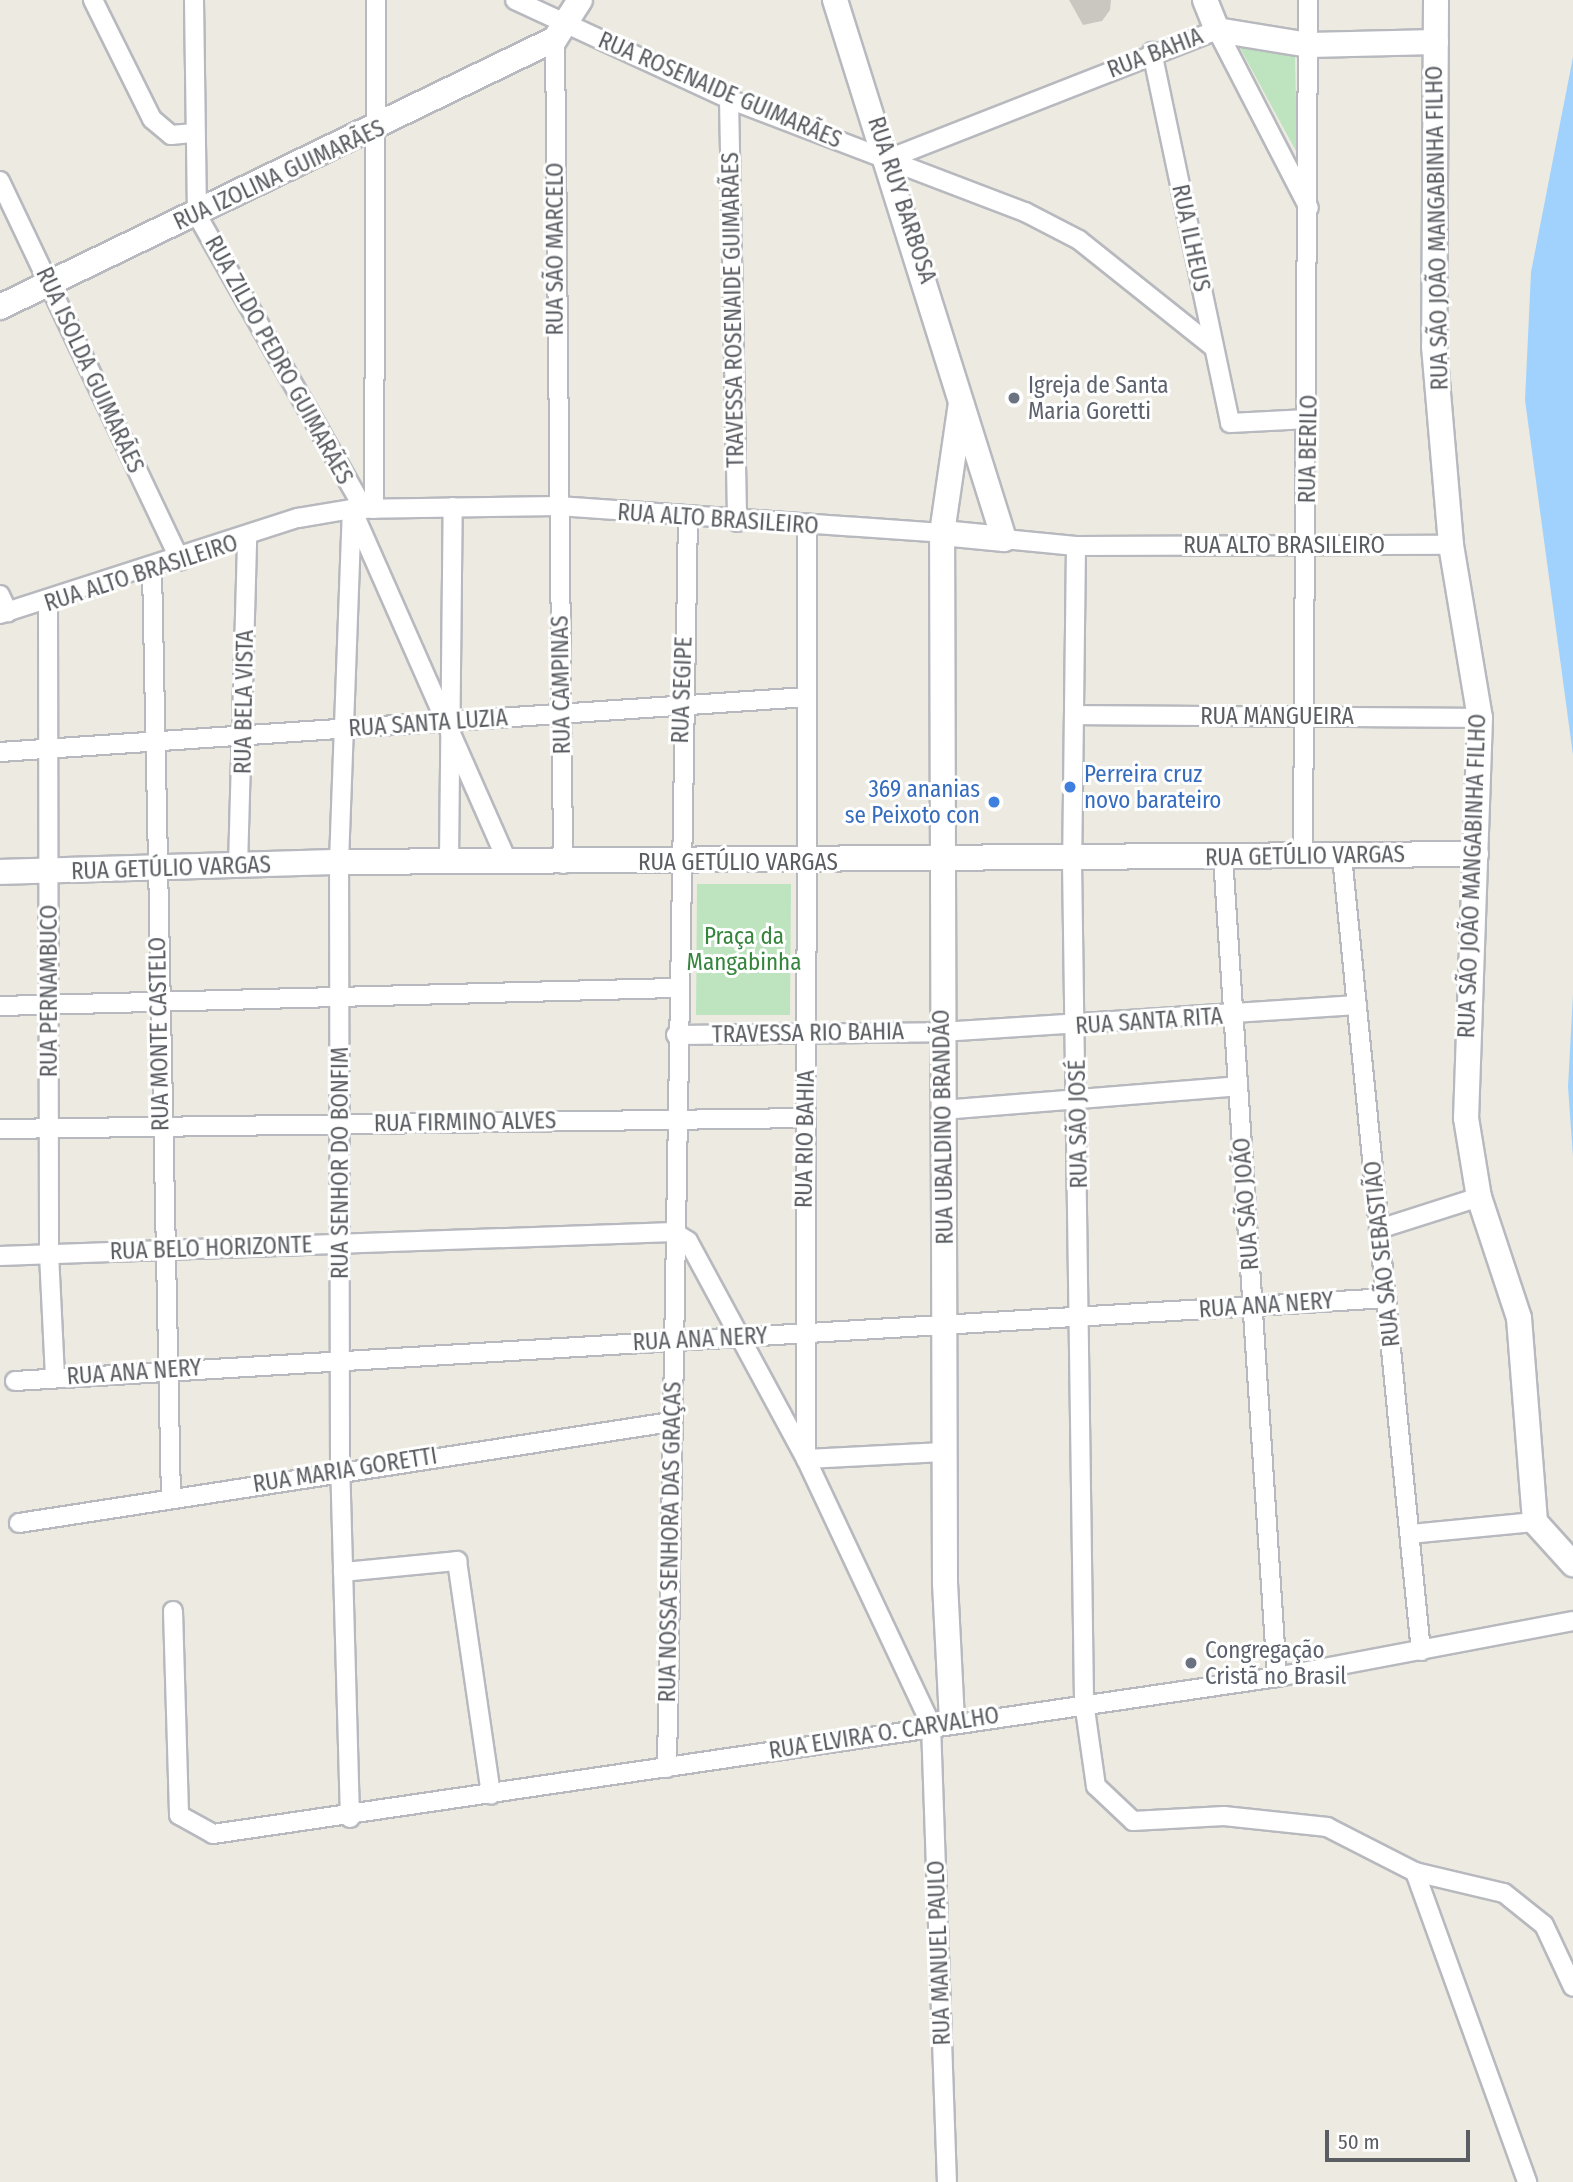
<!DOCTYPE html>
<html>
<head>
<meta charset="utf-8">
<style>
  body { margin:0 }
  #map { position:relative; width:1573px; height:2182px; overflow:hidden; background:#edebe1; font-family:"Fira Sans Condensed",sans-serif }
  div>[style] { position:absolute }
  [style*='--x'] { left:calc(var(--x)*1px); top:calc(var(--y)*1px); width:calc(var(--w)*1px); rotate:calc(var(--a)*1deg) }
  .green>* { inset:0; background:#bee4bf }
  .water>* { inset:0; background:#a1d2fd }
  .building>* { inset:0; background:#cac7c1 }
  .roads { filter:drop-shadow(2px 0 #b7b9be) drop-shadow(-2px 0 #b7b9be) drop-shadow(0 2px #b7b9be) drop-shadow(0 -2px #b7b9be) }
  .street>* { height:18px; margin:-9px; padding:0 9px; transform-origin:9px; border-radius:9px; background:#fff }
  .secondary>* { height:24px; margin:-12px; padding:0 12px; transform-origin:12px; border-radius:12px; background:#fff }
  .dots>* { width:19px; height:19px; translate:-50% -50%; box-sizing:border-box; border:4px solid #fff; border-radius:50% }
  span { translate:-50% -50%; white-space:nowrap; text-align:center; line-height:1.15; -webkit-text-stroke:6px #fff; paint-order:stroke }
  .street-label { font-size:23px; color:#5a5d62 }
  .worship-label { font-size:23px; color:#5b616d }
  .left { translate:0 -50%; text-align:left }
  .shop-label { font-size:23px; color:#366cbe }
  .right { translate:-100% -50%; text-align:right }
  .park-label { font-size:23px; color:#36853d }
  .scale { position:absolute; left:1325px; top:2130px; width:145px; height:32px; box-sizing:border-box; border:4px solid #5a5d62; border-top:0; padding-left:9px; font-size:21px; line-height:24px; white-space:nowrap; color:#5a5d62; -webkit-text-stroke:5px #fff; paint-order:stroke }
</style>
</head>
<body>
<div id="map">
  <div class="green">
    <i style="clip-path:polygon(1239px 46px,1295px 54px,1297px 153px)"></i>
    <i style="clip-path:polygon(697px 884px,791px 884px,790px 1015px,696px 1015px)"></i>
  </div>
  <div class="water">
    <i style="clip-path:polygon(1573px 57px,1573px 755px,1525px 400px,1531px 272px)"></i>
    <i style="clip-path:polygon(1573px 994px,1573px 1157px,1568px 1087px)"></i>
  </div>
  <div class="building">
    <i style="clip-path:polygon(1069px 0,1111px 0,1110px 10px,1102px 21px,1083px 25px)"></i>
  </div>
  <div class="roads">
    <div class="street">
      <i style="--x:93;--y:0;--w:133;--a:63.6"></i>
      <i style="--x:152;--y:119;--w:25;--a:40"></i>
      <i style="--x:171;--y:135;--w:24;--a:-5"></i>
      <i style="--x:194;--y:0;--w:215;--a:89.2"></i>
      <i style="--x:197;--y:215;--w:338;--a:60.4"></i>
      <i style="--x:515;--y:0;--w:236;--a:24.8"></i>
      <i style="--x:729;--y:99;--w:317;--a:20.9"></i>
      <i style="--x:1025;--y:212;--w:61;--a:27.4"></i>
      <i style="--x:1079;--y:240;--w:170;--a:38.6"></i>
      <i style="--x:555;--y:39;--w:825;--a:89.44"></i>
      <i style="--x:1152;--y:52;--w:379;--a:78.1"></i>
      <i style="--x:1230;--y:423;--w:78;--a:-2.9"></i>
      <i style="--x:729;--y:99;--w:423;--a:88.9"></i>
      <i style="--x:888;--y:159;--w:353;--a:-21.4"></i>
      <i style="--x:1217;--y:30;--w:200;--a:62.7"></i>
      <i style="--x:0;--y:181;--w:420;--a:64.6"></i>
      <i style="--x:374;--y:509;--w:509;--a:-89.77"></i>
      <i style="--x:355;--y:516;--w:379;--a:66.2"></i>
      <i style="--x:1004;--y:539;--w:72;--a:5.6"></i>
      <i style="--x:1076;--y:546;--w:375;--a:-0.2"></i>
      <i style="--x:1076;--y:546;--w:315;--a:90.7"></i>
      <i style="--x:1072;--y:861;--w:841;--a:89.18"></i>
      <i style="--x:1084;--y:1702;--w:85;--a:81.9"></i>
      <i style="--x:1096;--y:1786;--w:51;--a:43.4"></i>
      <i style="--x:1133;--y:1821;--w:91;--a:-3.1"></i>
      <i style="--x:1224;--y:1816;--w:104;--a:6.1"></i>
      <i style="--x:1327;--y:1827;--w:99;--a:27.1"></i>
      <i style="--x:1415;--y:1872;--w:91;--a:13.3"></i>
      <i style="--x:1504;--y:1893;--w:51;--a:38.7"></i>
      <i style="--x:1544;--y:1925;--w:68;--a:64.9"></i>
      <i style="--x:152;--y:569;--w:930;--a:88.83"></i>
      <i style="--x:0;--y:595;--w:19;--a:65"></i>
      <i style="--x:48;--y:603;--w:651;--a:89.91"></i>
      <i style="--x:49;--y:1254;--w:124;--a:87.2"></i>
      <i style="--x:0;--y:614;--w:313;--a:-17.9"></i>
      <i style="--x:298;--y:518;--w:55;--a:-9.5"></i>
      <i style="--x:352;--y:509;--w:206;--a:-0.8"></i>
      <i style="--x:558;--y:506;--w:385;--a:4"></i>
      <i style="--x:1074;--y:715;--w:406;--a:0.4"></i>
      <i style="--x:0;--y:752;--w:808;--a:-3.9"></i>
      <i style="--x:1303;--y:855;--w:855;--a:-89.66"></i>
      <i style="--x:1342;--y:856;--w:799;--a:84.33"></i>
      <i style="--x:1223;--y:857;--w:822;--a:86.23"></i>
      <i style="--x:449;--y:861;--w:354;--a:-89.4"></i>
      <i style="--x:238;--y:866;--w:327;--a:-88.4"></i>
      <i style="--x:0;--y:1006;--w:676;--a:-1.53"></i>
      <i style="--x:676;--y:1035;--w:265;--a:-0.6"></i>
      <i style="--x:941;--y:1032;--w:417;--a:-3.7"></i>
      <i style="--x:942;--y:1110;--w:297;--a:-4.6"></i>
      <i style="--x:0;--y:1129;--w:805;--a:-0.78"></i>
      <i style="--x:1379;--y:1229;--w:105;--a:-17.7"></i>
      <i style="--x:0;--y:1256;--w:674;--a:-2.04"></i>
      <i style="--x:674;--y:1232;--w:17;--a:33"></i>
      <i style="--x:688;--y:1241;--w:248;--a:61.6"></i>
      <i style="--x:806;--y:1459;--w:294;--a:64.8"></i>
      <i style="--x:931;--y:1725;--w:457;--a:88"></i>
      <i style="--x:15;--y:1381;--w:1374;--a:-3.46"></i>
      <i style="--x:806;--y:1452;--w:926;--a:-89.94"></i>
      <i style="--x:806;--y:1459;--w:138;--a:-2.9"></i>
      <i style="--x:19;--y:1523;--w:660;--a:-8.81"></i>
      <i style="--x:1410;--y:1534;--w:126;--a:-5.5"></i>
      <i style="--x:343;--y:1572;--w:115;--a:-5.5"></i>
      <i style="--x:457;--y:1561;--w:236;--a:81.7"></i>
      <i style="--x:173;--y:1611;--w:204;--a:88.3"></i>
      <i style="--x:179;--y:1815;--w:39;--a:29"></i>
      <i style="--x:213;--y:1834;--w:1076;--a:-8.39"></i>
      <i style="--x:1277;--y:1677;--w:301;--a:-10.7"></i>
      <i style="--x:667;--y:1768;--w:1250;--a:-89.04"></i>
      <i style="--x:350;--y:1818;--w:348;--a:-91.6"></i>
      <i style="--x:340;--y:1470;--w:608;--a:-90.09"></i>
      <i style="--x:339;--y:862;--w:353;--a:-87.9"></i>
      <i style="--x:1415;--y:1872;--w:330;--a:70.1"></i>
    </div>
    <div class="secondary">
      <i style="--x:835;--y:0;--w:565;--a:72.59"></i>
      <i style="--x:1004;--y:539;--w:62;--a:-174.5"></i>
      <i style="--x:1205;--y:0;--w:32;--a:68"></i>
      <i style="--x:1217;--y:30;--w:93;--a:9.3"></i>
      <i style="--x:1309;--y:45;--w:127;--a:-1.4"></i>
      <i style="--x:1436;--y:0;--w:346;--a:90.3"></i>
      <i style="--x:1434;--y:346;--w:200;--a:85.1"></i>
      <i style="--x:1451;--y:545;--w:175;--a:80.5"></i>
      <i style="--x:1480;--y:718;--w:400;--a:92"></i>
      <i style="--x:1466;--y:1118;--w:80;--a:80.7"></i>
      <i style="--x:1479;--y:1197;--w:127;--a:71.7"></i>
      <i style="--x:1519;--y:1318;--w:205;--a:85.5"></i>
      <i style="--x:1535;--y:1522;--w:57;--a:47.9"></i>
      <i style="--x:0;--y:307;--w:616;--a:-25.78"></i>
      <i style="--x:555;--y:39;--w:46;--a:-57.3"></i>
      <i style="--x:0;--y:872;--w:339;--a:-1.7"></i>
      <i style="--x:339;--y:862;--w:1137;--a:-0.4"></i>
      <i style="--x:952;--y:1721;--w:138;--a:-92.9"></i>
      <i style="--x:945;--y:1583;--w:1050;--a:-90.16"></i>
      <i style="--x:942;--y:533;--w:131;--a:-81.7"></i>
    </div>
  </div>
  <div class="dots">
    <i style="left:1014px;top:398px;background:#6b7280"></i>
    <i style="left:1070px;top:787px;background:#3f7fe0"></i>
    <i style="left:994px;top:802px;background:#3f7fe0"></i>
    <i style="left:1191px;top:1663px;background:#6b7280"></i>
  </div>
  <div class="street-label">
    <span style="left:1155px;top:53px;rotate:-21deg">RUA BAHIA</span>
    <span style="left:720px;top:90px;rotate:23deg">RUA ROSENAIDE GUIMARÃES</span>
    <span style="left:279px;top:175px;rotate:-25deg">RUA IZOLINA GUIMARÃES</span>
    <span style="left:902px;top:200px;rotate:72deg">RUA RUY BARBOSA</span>
    <span style="left:1437px;top:228px;rotate:-91deg">RUA SÃO JOÃO MANGABINHA FILHO</span>
    <span style="left:1191px;top:238px;rotate:78deg">RUA ILHEUS</span>
    <span style="left:555px;top:249px;rotate:-90deg">RUA SÃO MARCELO</span>
    <span style="left:733px;top:310px;rotate:-91deg">TRAVESSA ROSENAIDE GUIMARÃES</span>
    <span style="left:279px;top:360px;rotate:61deg">RUA ZILDO PEDRO GUIMARÃES</span>
    <span style="left:90px;top:370px;rotate:65deg">RUA ISOLDA GUIMARÃES</span>
    <span style="left:1308px;top:449px;rotate:-89deg">RUA BERILO</span>
    <span style="left:718px;top:519px;rotate:4deg">RUA ALTO BRASILEIRO</span>
    <span style="left:1284px;top:545px">RUA ALTO BRASILEIRO</span>
    <span style="left:141px;top:573px;rotate:-18deg">RUA ALTO BRASILEIRO</span>
    <span style="left:561px;top:685px;rotate:-91deg">RUA CAMPINAS</span>
    <span style="left:682px;top:690px;rotate:-88deg">RUA SEGIPE</span>
    <span style="left:244px;top:702px;rotate:-89deg">RUA BELA VISTA</span>
    <span style="left:1277px;top:716px">RUA MANGUEIRA</span>
    <span style="left:428px;top:723px;rotate:-4deg">RUA SANTA LUZIA</span>
    <span style="left:1305px;top:856px;rotate:-1deg">RUA GETÚLIO VARGAS</span>
    <span style="left:738px;top:862px">RUA GETÚLIO VARGAS</span>
    <span style="left:171px;top:868px;rotate:-2deg">RUA GETÚLIO VARGAS</span>
    <span style="left:1472px;top:876px;rotate:-88deg">RUA SÃO JOÃO MANGABINHA FILHO</span>
    <span style="left:49px;top:991px;rotate:-90deg">RUA PERNAMBUCO</span>
    <span style="left:1149px;top:1021px;rotate:-4deg">RUA SANTA RITA</span>
    <span style="left:808px;top:1033px;rotate:-1deg">TRAVESSA RIO BAHIA</span>
    <span style="left:159px;top:1034px;rotate:-91deg">RUA MONTE CASTELO</span>
    <span style="left:465px;top:1122px;rotate:-1deg">RUA FIRMINO ALVES</span>
    <span style="left:1078px;top:1124px;rotate:-91deg">RUA SÃO JOSÉ</span>
    <span style="left:943px;top:1127px;rotate:-91deg">RUA UBALDINO BRANDÃO</span>
    <span style="left:805px;top:1139px;rotate:-89deg">RUA RIO BAHIA</span>
    <span style="left:340px;top:1163px;rotate:-90deg">RUA SENHOR DO BONFIM</span>
    <span style="left:1246px;top:1204px;rotate:-94deg">RUA SÃO JOÃO</span>
    <span style="left:211px;top:1248px;rotate:-2deg">RUA BELO HORIZONTE</span>
    <span style="left:1382px;top:1254px;rotate:-96deg">RUA SÃO SEBASTIÃO</span>
    <span style="left:1266px;top:1305px;rotate:-4deg">RUA ANA NERY</span>
    <span style="left:700px;top:1339px;rotate:-3deg">RUA ANA NERY</span>
    <span style="left:134px;top:1372px;rotate:-4deg">RUA ANA NERY</span>
    <span style="left:345px;top:1470px;rotate:-9deg">RUA MARIA GORETTI</span>
    <span style="left:670px;top:1542px;rotate:-89deg">RUA NOSSA SENHORA DAS GRAÇAS</span>
    <span style="left:884px;top:1733px;rotate:-9deg">RUA ELVIRA O. CARVALHO</span>
    <span style="left:939px;top:1953px;rotate:-92deg">RUA MANUEL PAULO</span>
  </div>
  <div class="worship-label">
    <span class="left" style="left:1028px;top:398px">Igreja de Santa<br>Maria Goretti</span>
    <span class="left" style="left:1205px;top:1663px">Congregação<br>Cristã no Brasil</span>
  </div>
  <div class="shop-label">
    <span class="left" style="left:1084px;top:787px">Perreira cruz<br>novo barateiro</span>
    <span class="right" style="left:980px;top:802px">369 ananias<br>se Peixoto con</span>
  </div>
  <div class="park-label">
    <span style="left:744px;top:949px">Praça da<br>Mangabinha</span>
  </div>
  <div class="scale">50 m</div>
</div>
</body>
</html>
